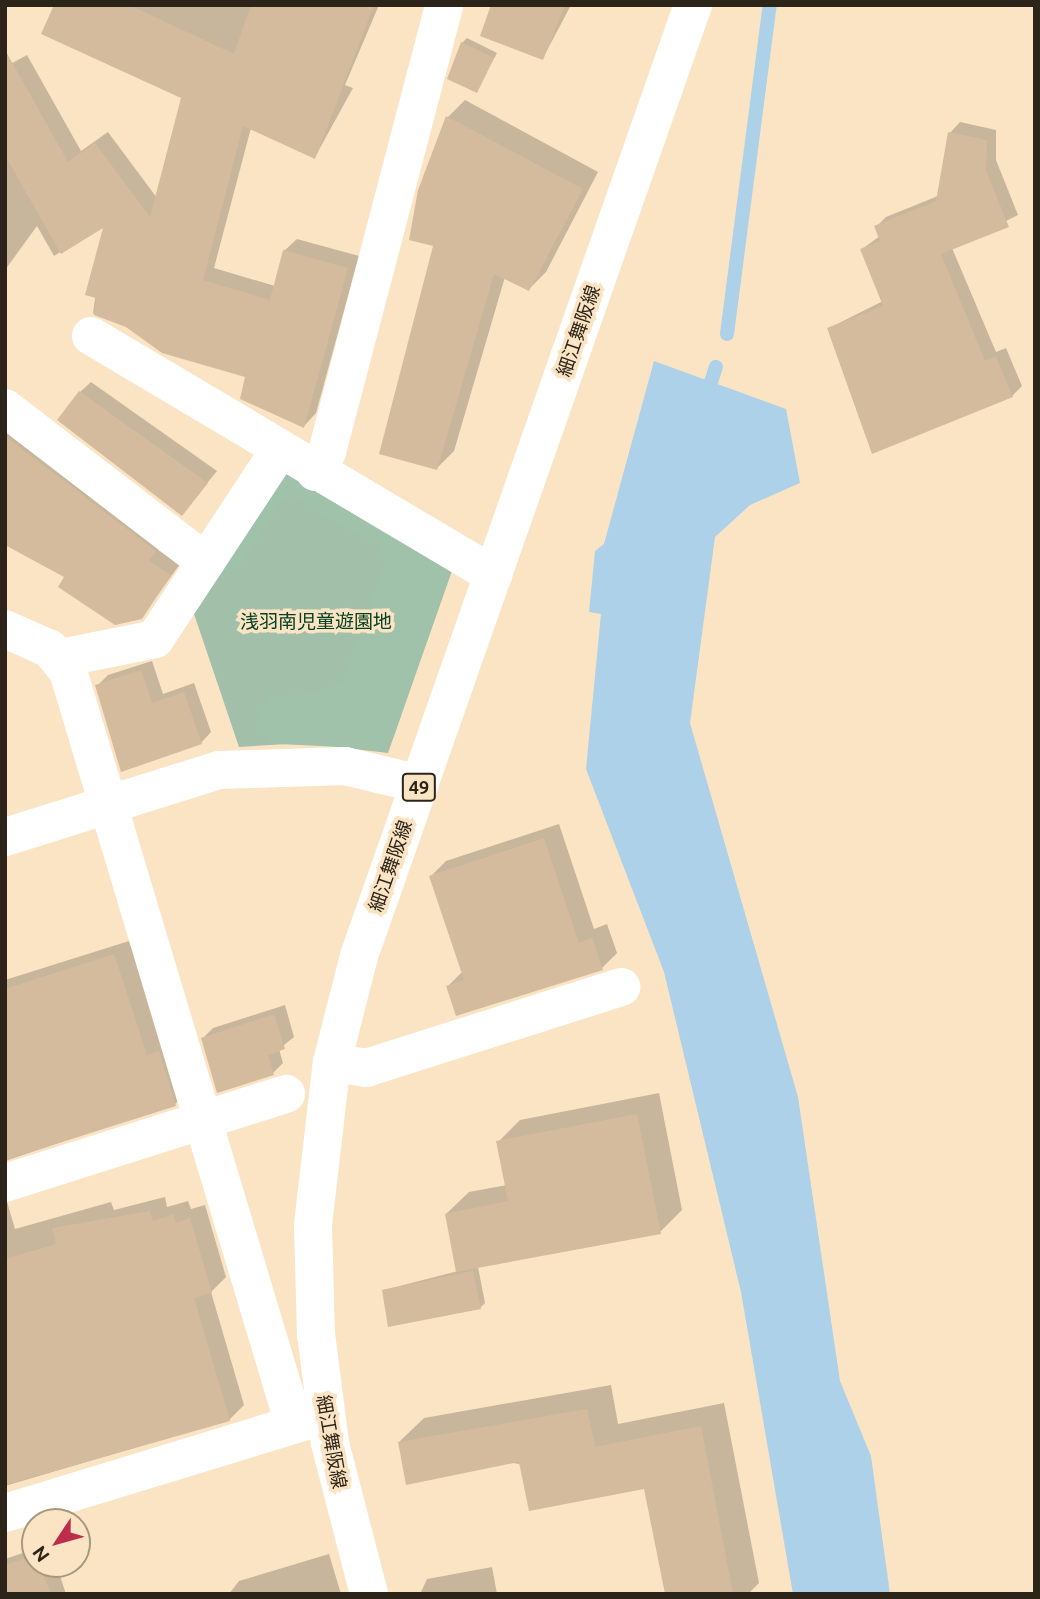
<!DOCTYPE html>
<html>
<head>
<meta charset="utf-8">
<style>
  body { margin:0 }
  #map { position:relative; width:1040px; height:1599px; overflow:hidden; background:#fae4c4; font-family:Ubuntu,"Noto Sans JP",sans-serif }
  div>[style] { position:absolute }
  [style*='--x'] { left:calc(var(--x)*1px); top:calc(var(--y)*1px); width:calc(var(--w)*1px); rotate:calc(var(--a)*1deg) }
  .green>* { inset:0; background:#a2bfaa }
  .forest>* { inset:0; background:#a0c2aa }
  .water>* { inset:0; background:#acd1e8 }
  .shadow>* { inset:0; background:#0003 }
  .stream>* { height:14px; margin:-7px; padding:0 7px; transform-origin:7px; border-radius:7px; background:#acd1e8 }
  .building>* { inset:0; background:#d4bb9e }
  .street>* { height:38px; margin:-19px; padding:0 19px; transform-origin:19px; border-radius:19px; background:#fff }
  .primary>* { height:38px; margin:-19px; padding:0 19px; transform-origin:19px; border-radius:19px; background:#fff }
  span { translate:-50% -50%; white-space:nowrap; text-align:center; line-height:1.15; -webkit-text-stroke:7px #fae4c4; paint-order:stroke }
  .shield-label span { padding:2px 5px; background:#fae4c4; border:2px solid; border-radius:5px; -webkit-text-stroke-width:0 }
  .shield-label { font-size:18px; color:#2c2418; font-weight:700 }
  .street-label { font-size:19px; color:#2c2418 }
  .park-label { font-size:19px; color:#024021 }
  .frame { position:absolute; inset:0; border:7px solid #2c2418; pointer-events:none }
  .north { position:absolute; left:21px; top:1508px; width:70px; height:70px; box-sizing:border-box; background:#fae4c4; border:2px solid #a8977f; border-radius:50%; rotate:234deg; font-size:19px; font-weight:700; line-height:28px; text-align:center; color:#2c2418 }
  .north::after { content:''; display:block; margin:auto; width:24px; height:32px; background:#bd2c4a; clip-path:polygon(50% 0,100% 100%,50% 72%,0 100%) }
</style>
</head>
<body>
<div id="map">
  <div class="green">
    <i style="clip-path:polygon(283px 469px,453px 568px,388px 753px,303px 743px,239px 747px,192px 608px)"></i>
  </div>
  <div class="forest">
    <i style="clip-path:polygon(283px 469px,449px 573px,394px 736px,381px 749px,279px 744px,268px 740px,255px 721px,269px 697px,320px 692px,343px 681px,386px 561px,376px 545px,292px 496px,281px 503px,238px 568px,227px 572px,223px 565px)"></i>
  </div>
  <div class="water">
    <i style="clip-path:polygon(654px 361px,786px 409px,800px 483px,750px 505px,715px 537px,690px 723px,798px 1097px,840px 1381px,871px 1456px,890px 1594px,793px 1594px,741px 1292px,664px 972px,586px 769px,601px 614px,589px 612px,595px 551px,604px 544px)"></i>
  </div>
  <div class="shadow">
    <i style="clip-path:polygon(71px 5px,379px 5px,345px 85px,353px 88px,315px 157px,251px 128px,214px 268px,275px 286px,284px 251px,297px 239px,359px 256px,316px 413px,304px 426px,247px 376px,93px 313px,106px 224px,54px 256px,37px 226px,5px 270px,5px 67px,27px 55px,81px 151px,108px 132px,157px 198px,183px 97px)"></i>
    <i style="clip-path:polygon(493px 5px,571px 5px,543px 58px)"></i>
    <i style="clip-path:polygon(467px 38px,497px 53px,476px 91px,462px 43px)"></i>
    <i style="clip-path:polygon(465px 100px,598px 172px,546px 272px,529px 289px,505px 277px,454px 451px,437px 468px,436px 245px,448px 117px)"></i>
    <i style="clip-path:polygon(960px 122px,996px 130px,996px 160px,1018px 215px,952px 248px,996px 352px,1006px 348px,1022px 386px,1012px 396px,829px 328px,883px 301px,862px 249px,880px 236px,876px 227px,886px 217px,938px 196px,950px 133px)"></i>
    <i style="clip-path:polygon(91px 382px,217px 471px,182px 514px,80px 392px)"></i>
    <i style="clip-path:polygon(5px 418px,165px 540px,158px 550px,180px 564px,141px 618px,5px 544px)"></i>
    <i style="clip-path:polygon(152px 661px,163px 694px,194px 683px,211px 732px,201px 743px,97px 686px,108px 675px)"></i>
    <i style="clip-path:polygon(559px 824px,594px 929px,607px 924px,617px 953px,602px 968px,448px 986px,463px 971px,431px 876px,446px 861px)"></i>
    <i style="clip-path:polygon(129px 941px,190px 1090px,175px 1104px,5px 1161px,5px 980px)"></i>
    <i style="clip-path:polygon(285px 1005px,294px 1037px,279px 1049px,283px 1063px,273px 1073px,203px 1038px,213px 1028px)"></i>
    <i style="clip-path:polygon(659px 1093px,682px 1210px,660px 1232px,478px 1267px,485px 1303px,480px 1308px,384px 1290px,458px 1271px,446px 1214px,469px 1192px,507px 1185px,498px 1142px,520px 1120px)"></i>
    <i style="clip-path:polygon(5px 1195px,15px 1229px,111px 1202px,114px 1210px,165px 1197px,167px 1207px,188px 1201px,191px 1209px,205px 1205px,226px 1277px,211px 1292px,244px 1405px,229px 1420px,5px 1486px)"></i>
    <i style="clip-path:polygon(611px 1385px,618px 1424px,724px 1403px,759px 1583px,748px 1594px,667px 1594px,645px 1487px,399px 1442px,424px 1418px)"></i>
    <i style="clip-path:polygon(35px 1549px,35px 1564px,56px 1564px,66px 1594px,5px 1594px,5px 1559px)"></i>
    <i style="clip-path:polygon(329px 1554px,341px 1594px,229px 1594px,239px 1581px)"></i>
    <i style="clip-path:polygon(492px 1567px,497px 1594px,420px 1594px,427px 1579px)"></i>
  </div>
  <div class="stream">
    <i style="--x:727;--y:334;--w:332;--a:-82.6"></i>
    <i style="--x:711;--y:382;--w:16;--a:-72"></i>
  </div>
  <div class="building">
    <i style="clip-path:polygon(54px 5px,129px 5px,234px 54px,251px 5px,374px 5px,315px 159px,243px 126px,203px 280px,270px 300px,283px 250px,348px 268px,304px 428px,240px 399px,245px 377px,162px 353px,126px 327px,94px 315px,96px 298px,85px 295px,103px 228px,61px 254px,5px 155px,5px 50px,68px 162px,95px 143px,150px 217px,181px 98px,41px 34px)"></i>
    <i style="clip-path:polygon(491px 5px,565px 5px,543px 60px,480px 36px)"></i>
    <i style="clip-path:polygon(461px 42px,494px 58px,477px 93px,447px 79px)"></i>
    <i style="clip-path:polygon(446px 116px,583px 189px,529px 291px,494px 274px,437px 470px,379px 454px,433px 246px,409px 240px,418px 190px)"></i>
    <i style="clip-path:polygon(948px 132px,987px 140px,986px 171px,1009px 227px,941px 254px,985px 361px,996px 357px,1013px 397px,872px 454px,827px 328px,883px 306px,860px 249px,880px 241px,874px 226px,936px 201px)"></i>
    <i style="clip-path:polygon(79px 391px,208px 483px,182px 516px,57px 420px)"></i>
    <i style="clip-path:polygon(5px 436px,156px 551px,149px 561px,171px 575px,142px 619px,115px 625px,58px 587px,64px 577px,5px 545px)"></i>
    <i style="clip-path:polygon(141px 670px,152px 703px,184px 692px,202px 744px,121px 772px,95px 685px)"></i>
    <i style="clip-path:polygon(544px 838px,579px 943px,592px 938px,603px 970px,456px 1016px,446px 986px,464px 980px,429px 876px)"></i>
    <i style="clip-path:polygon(114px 954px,147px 1055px,159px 1051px,176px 1106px,5px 1160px,5px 989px)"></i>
    <i style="clip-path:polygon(274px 1014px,285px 1049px,268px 1055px,274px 1075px,217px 1093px,201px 1038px)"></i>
    <i style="clip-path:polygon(637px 1114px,661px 1234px,456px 1272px,445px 1214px,508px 1201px,496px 1141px)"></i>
    <i style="clip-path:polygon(150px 1211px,153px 1221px,174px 1214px,176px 1223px,190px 1218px,212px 1293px,194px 1298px,230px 1421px,5px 1485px,5px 1259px,56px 1244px,52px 1228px)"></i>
    <i style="clip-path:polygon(473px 1271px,481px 1309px,388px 1327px,382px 1290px)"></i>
    <i style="clip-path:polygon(587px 1409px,595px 1447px,701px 1426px,733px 1594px,665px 1594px,644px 1489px,529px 1511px,519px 1462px,406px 1485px,398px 1442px)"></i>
    <i style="clip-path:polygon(35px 1555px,51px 1594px,5px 1594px,5px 1565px)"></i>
  </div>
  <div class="street">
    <i style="--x:91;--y:336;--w:468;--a:30.7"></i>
    <i style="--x:5;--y:408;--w:253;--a:37.5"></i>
    <i style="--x:315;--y:472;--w:23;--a:-59"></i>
    <i style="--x:327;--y:452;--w:462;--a:-75.3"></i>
    <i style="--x:5;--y:629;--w:49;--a:24"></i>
    <i style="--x:50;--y:649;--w:28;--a:51"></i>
    <i style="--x:68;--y:671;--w:783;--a:73.3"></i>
    <i style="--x:61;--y:658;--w:96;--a:-11.4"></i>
    <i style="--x:155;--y:639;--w:225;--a:-56.6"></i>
    <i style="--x:5;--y:837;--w:224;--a:-17.4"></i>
    <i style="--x:219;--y:770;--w:126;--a:-1.8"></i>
    <i style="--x:345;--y:766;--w:77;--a:13.5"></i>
    <i style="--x:332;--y:1062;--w:35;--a:10"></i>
    <i style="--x:366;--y:1068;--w:268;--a:-17.6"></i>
    <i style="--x:5;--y:1183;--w:295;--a:-17.6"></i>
    <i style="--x:5;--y:1513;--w:325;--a:-17"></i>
  </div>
  <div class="primary">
    <i style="--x:369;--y:1594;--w:156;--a:-104.5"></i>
    <i style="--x:330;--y:1443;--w:110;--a:-97.3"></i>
    <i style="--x:316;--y:1334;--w:109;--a:-91.6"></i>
    <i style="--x:313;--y:1225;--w:164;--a:-83.4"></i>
    <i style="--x:332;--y:1062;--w:109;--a:-75.7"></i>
    <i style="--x:359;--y:956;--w:1008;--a:-70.65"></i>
  </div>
  <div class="shield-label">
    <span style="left:419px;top:787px">49</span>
  </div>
  <div class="street-label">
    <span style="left:579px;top:331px;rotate:-71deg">細江舞阪線</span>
    <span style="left:391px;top:866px;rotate:-71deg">細江舞阪線</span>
    <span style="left:331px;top:1442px;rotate:80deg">細江舞阪線</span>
  </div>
  <div class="park-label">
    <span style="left:316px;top:622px">浅羽南児童遊園地</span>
  </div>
  <div class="frame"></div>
  <div class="north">N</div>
</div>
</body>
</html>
